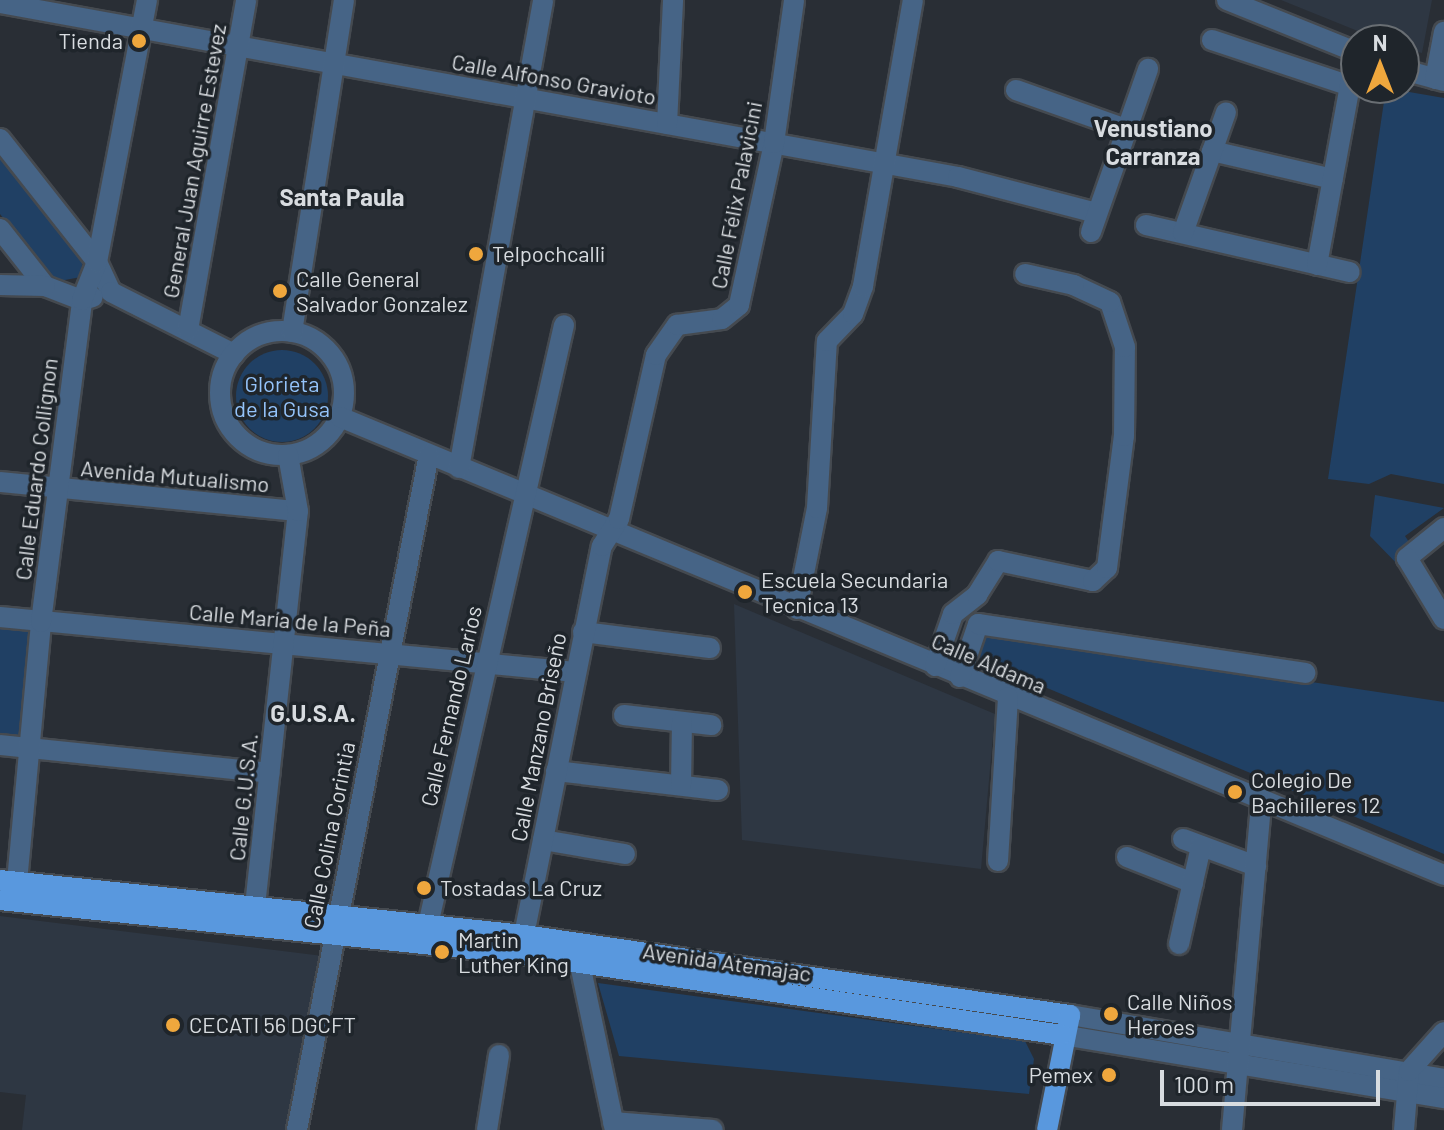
<!DOCTYPE html>
<html>
<head>
<meta charset="utf-8">
<style>
  body { margin:0 }
  #map { position:relative; width:1444px; height:1130px; overflow:hidden; background:#292e35; font-family:Barlow,sans-serif }
  div>[style] { position:absolute }
  [style*='--x'] { left:calc(var(--x)*1px); top:calc(var(--y)*1px); width:calc(var(--w)*1px); rotate:calc(var(--a)*1deg) }
  .built>* { inset:0; background:#2e3743 }
  .green>* { inset:0; background:#204064 }
  .round { border-radius:50% }
  .roads { filter:drop-shadow(2px 0 #454a50) drop-shadow(-2px 0 #454a50) drop-shadow(0 2px #454a50) drop-shadow(0 -2px #454a50) }
  .minor>* { height:20px; margin:-10px; padding:0 10px; transform-origin:10px; border-radius:10px; background:#466486 }
  .minor>.ring { margin:-10px; padding:0; box-sizing:content-box; background:none; border:20px solid #466486; border-radius:50% }
  .major>* { height:20px; margin:-10px; padding:0 10px; transform-origin:10px; border-radius:10px; background:#5998de }
  .dots>* { width:22px; height:22px; translate:-50% -50%; box-sizing:border-box; border:4px solid #1f252b; border-radius:50% }
  span { translate:-50% -50%; white-space:nowrap; text-align:center; line-height:1.15; -webkit-text-stroke:7px #1f252b; paint-order:stroke }
  .poi-label { font-size:22px; color:#d8dce0 }
  .right { translate:-100% -50%; text-align:right }
  .left { translate:0 -50%; text-align:left }
  .street-label { font-size:22px; color:#d8dce0 }
  .park-label { font-size:22px; color:#94c3fa }
  .neighbourhood-label { font-size:24px; color:#d8dce0; font-weight:700 }
  .north { position:absolute; left:1340px; top:24px; width:80px; height:80px; box-sizing:border-box; background:#1f252b; border:2px solid #696e73; border-radius:50%; rotate:0deg; font-size:22px; font-weight:700; line-height:32px; text-align:center; color:#d8dce0 }
  .north::after { content:''; display:block; margin:auto; width:28px; height:36px; background:#efa73d; clip-path:polygon(50% 0,100% 100%,50% 72%,0 100%) }
  .scale { position:absolute; left:1160px; top:1070px; width:220px; height:36px; box-sizing:border-box; border:4px solid #d8dce0; border-top:0; padding-left:10px; font-size:24px; line-height:28px; white-space:nowrap; color:#d8dce0; -webkit-text-stroke:6px #1f252b; paint-order:stroke }
</style>
</head>
<body>
<div id="map">
  <div class="built">
    <i style="clip-path:polygon(1281px 0,1432px 0,1422px 53px,1404px 49px,1404px 40px,1380px 40px)"></i>
    <i style="clip-path:polygon(734px 604px,995px 714px,981px 869px,742px 840px)"></i>
    <i style="clip-path:polygon(0 916px,323px 956px,289px 1130px,22px 1130px,26px 1095px,0 1092px)"></i>
  </div>
  <div class="green">
    <i style="clip-path:polygon(1386px 88px,1444px 98px,1444px 484px,1391px 474px,1369px 484px,1328px 479px)"></i>
    <i style="clip-path:polygon(0 150px,83px 253px,81px 277px,54px 282px,0 214px)"></i>
    <i class="round" style="left:236px;top:350px;width:92px;height:92px"></i>
    <i style="clip-path:polygon(1375px 495px,1444px 508px,1405px 536px,1411px 545px,1403px 570px,1370px 536px)"></i>
    <i style="clip-path:polygon(0 627px,32px 631px,20px 739px,0 737px)"></i>
    <i style="clip-path:polygon(982px 632px,1444px 702px,1444px 854px,980px 660px)"></i>
    <i style="clip-path:polygon(598px 983px,1025px 1041px,1034px 1059px,1029px 1094px,619px 1056px)"></i>
  </div>
  <div class="roads">
    <div class="minor">
      <i style="--x:1227;--y:0;--w:139;--a:22"></i>
      <i style="--x:0;--y:3;--w:974;--a:10.29"></i>
      <i style="--x:958;--y:177;--w:143;--a:14.6"></i>
      <i style="--x:1212;--y:40;--w:145;--a:18.4"></i>
      <i style="--x:1404;--y:70;--w:41;--a:15.4"></i>
      <i style="--x:1435;--y:79;--w:48;--a:-79.2"></i>
      <i style="--x:1016;--y:90;--w:117;--a:19.5"></i>
      <i style="--x:667;--y:124;--w:124;--a:-87.2"></i>
      <i style="--x:0;--y:139;--w:157;--a:51.7"></i>
      <i style="--x:97;--y:262;--w:33;--a:65"></i>
      <i style="--x:111;--y:292;--w:138;--a:26.8"></i>
      <i style="--x:1212;--y:151;--w:124;--a:13"></i>
      <i style="--x:1146;--y:225;--w:209;--a:13"></i>
      <i style="--x:0;--y:229;--w:73;--a:51.7"></i>
      <i style="--x:45;--y:286;--w:40;--a:21"></i>
      <i style="--x:82;--y:300;--w:11;--a:-15"></i>
      <i style="--x:1091;--y:232;--w:173;--a:-70.7"></i>
      <i style="--x:1183;--y:233;--w:128;--a:-70.4"></i>
      <i style="--x:1317;--y:265;--w:216;--a:-79.6"></i>
      <i style="--x:0;--y:285;--w:45;--a:1.3"></i>
      <i style="--x:188;--y:330;--w:335;--a:-80"></i>
      <i class="ring" style="left:220px;top:331px;width:104px;height:104px"></i>
      <i style="--x:292;--y:332;--w:336;--a:-81.1"></i>
      <i style="--x:340;--y:417;--w:1195;--a:22.53"></i>
      <i style="--x:459;--y:468;--w:475;--a:-79.8"></i>
      <i style="--x:0;--y:482;--w:299;--a:5.6"></i>
      <i style="--x:1444;--y:528;--w:48;--a:141"></i>
      <i style="--x:1407;--y:558;--w:71;--a:58.8"></i>
      <i style="--x:797;--y:609;--w:103;--a:-78.8"></i>
      <i style="--x:817;--y:508;--w:167;--a:-86.6"></i>
      <i style="--x:827;--y:341;--w:37;--a:-46"></i>
      <i style="--x:853;--y:314;--w:30;--a:-70"></i>
      <i style="--x:863;--y:286;--w:290;--a:-80.1"></i>
      <i style="--x:0;--y:617;--w:578;--a:5.46"></i>
      <i style="--x:583;--y:632;--w:128;--a:7.2"></i>
      <i style="--x:935;--y:666;--w:55;--a:-70.9"></i>
      <i style="--x:953;--y:614;--w:31;--a:-38"></i>
      <i style="--x:977;--y:595;--w:40;--a:-58"></i>
      <i style="--x:998;--y:561;--w:97;--a:11.9"></i>
      <i style="--x:1093;--y:581;--w:19;--a:-43"></i>
      <i style="--x:1107;--y:568;--w:133;--a:-82.7"></i>
      <i style="--x:1124;--y:436;--w:89;--a:-89.4"></i>
      <i style="--x:1125;--y:347;--w:47;--a:-108.4"></i>
      <i style="--x:1110;--y:302;--w:40;--a:-155"></i>
      <i style="--x:1074;--y:285;--w:50;--a:-167.3"></i>
      <i style="--x:960;--y:677;--w:56;--a:-71.2"></i>
      <i style="--x:978;--y:624;--w:331;--a:8.5"></i>
      <i style="--x:624;--y:715;--w:88;--a:6.6"></i>
      <i style="--x:0;--y:745;--w:271;--a:5.9"></i>
      <i style="--x:556;--y:771;--w:163;--a:6.7"></i>
      <i style="--x:681;--y:785;--w:63;--a:-89.1"></i>
      <i style="--x:1183;--y:839;--w:78;--a:20.3"></i>
      <i style="--x:543;--y:840;--w:83;--a:9.7"></i>
      <i style="--x:1127;--y:857;--w:71;--a:21.5"></i>
      <i style="--x:998;--y:861;--w:164;--a:-86.5"></i>
      <i style="--x:17;--y:882;--w:261;--a:-84.7"></i>
      <i style="--x:41;--y:622;--w:325;--a:-82.7"></i>
      <i style="--x:82;--y:300;--w:41;--a:-68.5"></i>
      <i style="--x:97;--y:262;--w:267;--a:-79.2"></i>
      <i style="--x:255;--y:906;--w:397;--a:-83.8"></i>
      <i style="--x:298;--y:511;--w:57;--a:-100.1"></i>
      <i style="--x:428;--y:925;--w:615;--a:-77.23"></i>
      <i style="--x:1179;--y:944;--w:100;--a:-77.3"></i>
      <i style="--x:521;--y:950;--w:412;--a:-78.7"></i>
      <i style="--x:602;--y:546;--w:32;--a:-58"></i>
      <i style="--x:619;--y:519;--w:168;--a:-77.3"></i>
      <i style="--x:656;--y:355;--w:37;--a:-55"></i>
      <i style="--x:677;--y:325;--w:45;--a:-7.6"></i>
      <i style="--x:722;--y:319;--w:22;--a:-39"></i>
      <i style="--x:739;--y:305;--w:166;--a:-77.8"></i>
      <i style="--x:774;--y:143;--w:144;--a:-82"></i>
      <i style="--x:577;--y:950;--w:184;--a:78.1"></i>
      <i style="--x:1070;--y:1015;--w:379;--a:9.7"></i>
      <i style="--x:1062;--y:1035;--w:387;--a:9.4"></i>
      <i style="--x:613;--y:1122;--w:100;--a:4.6"></i>
      <i style="--x:297;--y:1130;--w:688;--a:-78.94"></i>
      <i style="--x:487;--y:1130;--w:76;--a:-80.9"></i>
      <i style="--x:1232;--y:1130;--w:329;--a:-84.9"></i>
      <i style="--x:1404;--y:1130;--w:59;--a:-85.2"></i>
      <i style="--x:1409;--y:1071;--w:52;--a:-48.1"></i>
    </div>
    <div class="major">
      <i style="--x:0;--y:880;--w:527;--a:5.99"></i>
      <i style="--x:524;--y:935;--w:552;--a:8.34"></i>
      <i style="--x:1070;--y:1015;--w:117;--a:101.3"></i>
      <i style="--x:0;--y:900;--w:523;--a:5.93"></i>
      <i style="--x:520;--y:954;--w:548;--a:8.5"></i>
    </div>
  </div>
  <div class="dots">
    <i style="left:139px;top:41px;background:#efa73d"></i>
    <i style="left:476px;top:254px;background:#efa73d"></i>
    <i style="left:280px;top:291px;background:#efa73d"></i>
    <i style="left:745px;top:592px;background:#efa73d"></i>
    <i style="left:1235px;top:792px;background:#efa73d"></i>
    <i style="left:424px;top:888px;background:#efa73d"></i>
    <i style="left:442px;top:952px;background:#efa73d"></i>
    <i style="left:1111px;top:1014px;background:#efa73d"></i>
    <i style="left:173px;top:1025px;background:#efa73d"></i>
    <i style="left:1109px;top:1075px;background:#efa73d"></i>
  </div>
  <div class="poi-label">
    <span class="right" style="left:123px;top:41px">Tienda</span>
    <span class="left" style="left:492px;top:254px">Telpochcalli</span>
    <span class="left" style="left:296px;top:291px">Calle General<br>Salvador Gonzalez</span>
    <span class="left" style="left:761px;top:592px">Escuela Secundaria<br>Tecnica 13</span>
    <span class="left" style="left:1251px;top:792px">Colegio De<br>Bachilleres 12</span>
    <span class="left" style="left:440px;top:888px">Tostadas La Cruz</span>
    <span class="left" style="left:458px;top:952px">Martin<br>Luther King</span>
    <span class="left" style="left:1127px;top:1014px">Calle Niños<br>Heroes</span>
    <span class="left" style="left:189px;top:1025px">CECATI 56 DGCFT</span>
    <span class="right" style="left:1093px;top:1075px">Pemex</span>
  </div>
  <div class="street-label">
    <span style="left:554px;top:79px;rotate:10deg">Calle Alfonso Gravioto</span>
    <span style="left:194px;top:161px;rotate:-80deg">General Juan Aguirre Estevez</span>
    <span style="left:736px;top:195px;rotate:-79deg">Calle Félix Palavicini</span>
    <span style="left:36px;top:469px;rotate:-83deg">Calle Eduardo Collignon</span>
    <span style="left:175px;top:476px;rotate:5deg">Avenida Mutualismo</span>
    <span style="left:290px;top:620px;rotate:5deg">Calle María de la Peña</span>
    <span style="left:989px;top:663px;rotate:23deg">Calle Aldama</span>
    <span style="left:451px;top:706px;rotate:-77deg">Calle Fernando Larios</span>
    <span style="left:538px;top:737px;rotate:-79deg">Calle Manzano Briseño</span>
    <span style="left:243px;top:797px;rotate:-84deg">Calle G.U.S.A.</span>
    <span style="left:329px;top:835px;rotate:-79deg">Calle Colina Corintia</span>
    <span style="left:727px;top:962px;rotate:8deg">Avenida Atemajac</span>
  </div>
  <div class="park-label">
    <span style="left:282px;top:396px">Glorieta<br>de la Gusa</span>
  </div>
  <div class="neighbourhood-label">
    <span style="left:1153px;top:142px">Venustiano<br>Carranza</span>
    <span style="left:342px;top:197px">Santa Paula</span>
    <span style="left:313px;top:713px">G.U.S.A.</span>
  </div>
  <div class="north">N</div>
  <div class="scale">100 m</div>
</div>
</body>
</html>
